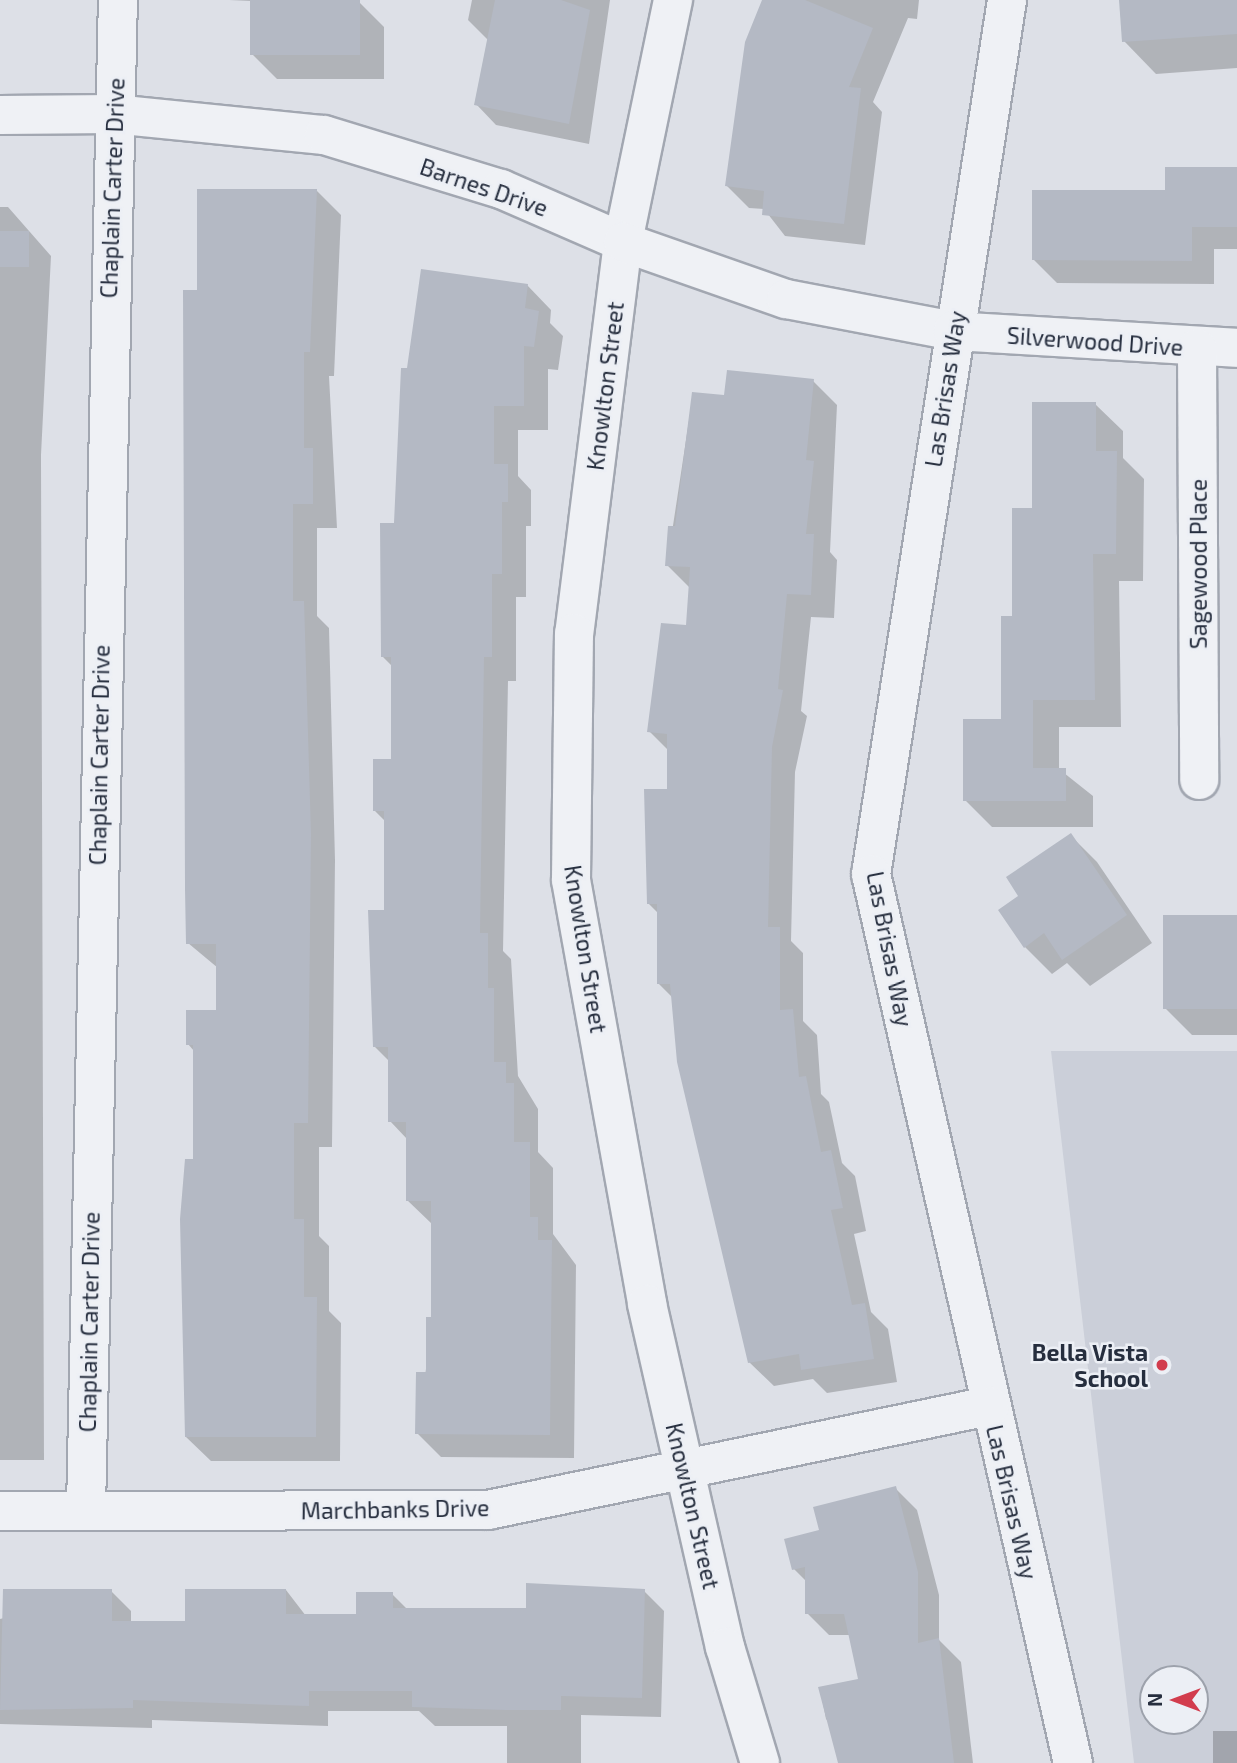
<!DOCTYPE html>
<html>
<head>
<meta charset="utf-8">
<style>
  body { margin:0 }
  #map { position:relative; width:1237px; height:1763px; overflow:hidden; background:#dde0e7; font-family:"Exo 2",sans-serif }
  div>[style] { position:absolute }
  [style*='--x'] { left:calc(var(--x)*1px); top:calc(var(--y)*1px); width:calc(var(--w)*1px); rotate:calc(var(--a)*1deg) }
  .built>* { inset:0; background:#cbcfd9 }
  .shadow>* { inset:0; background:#0003 }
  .building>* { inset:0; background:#b4b9c4 }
  .roads { filter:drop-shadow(2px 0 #a2a7b1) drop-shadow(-2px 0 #a2a7b1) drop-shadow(0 2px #a2a7b1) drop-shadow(0 -2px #a2a7b1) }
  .street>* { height:38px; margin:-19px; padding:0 19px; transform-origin:19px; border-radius:19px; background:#eff1f5 }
  .dots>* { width:19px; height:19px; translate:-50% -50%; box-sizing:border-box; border:4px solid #eceff5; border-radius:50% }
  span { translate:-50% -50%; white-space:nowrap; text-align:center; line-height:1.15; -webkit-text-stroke:5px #eceff5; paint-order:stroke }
  .street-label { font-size:23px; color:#262e3e }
  .poi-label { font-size:23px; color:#262e3e; font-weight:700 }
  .right { translate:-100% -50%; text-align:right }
  .north { position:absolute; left:1139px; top:1665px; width:70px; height:70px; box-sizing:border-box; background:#eceff5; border:2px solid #9da2ac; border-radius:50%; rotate:270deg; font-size:19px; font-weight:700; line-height:28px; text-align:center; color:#262e3e }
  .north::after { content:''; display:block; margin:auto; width:24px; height:32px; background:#d23c4d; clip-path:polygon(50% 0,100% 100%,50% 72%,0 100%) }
</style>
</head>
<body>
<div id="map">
  <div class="built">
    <i style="clip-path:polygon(evenodd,1051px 1051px,1237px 1051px,1237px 1763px,1134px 1763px,1051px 1051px,1153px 1679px,1195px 1679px,1195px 1721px,1153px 1721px,1153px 1679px)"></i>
  </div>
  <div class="shadow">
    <i style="clip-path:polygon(345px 0,359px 2px,384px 27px,384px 79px,277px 79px,252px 54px,252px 1px,229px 0)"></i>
    <i style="clip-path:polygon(472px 0,610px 0,589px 144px,496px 125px,476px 104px,488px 40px,468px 20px)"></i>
    <i style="clip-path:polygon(764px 0,919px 0,917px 19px,908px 18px,873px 102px,882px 112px,865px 245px,785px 236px,764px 209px,749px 208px,727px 186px)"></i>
    <i style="clip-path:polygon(1121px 0,1237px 0,1237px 68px,1156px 74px,1124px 41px)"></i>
    <i style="clip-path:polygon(1237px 168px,1237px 249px,1214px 249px,1214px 284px,1057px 283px,1034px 260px,1167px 191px)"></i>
    <i style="clip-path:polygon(316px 190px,341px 215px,334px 376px,329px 376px,337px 528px,317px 528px,317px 616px,329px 628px,335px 860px,332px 1147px,319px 1147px,319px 1236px,329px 1246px,329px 1311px,341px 1323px,340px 1461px,211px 1461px,186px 1437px,194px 1161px,194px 1051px,188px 1044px,218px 1012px,218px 968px,188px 943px,199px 292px)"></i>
    <i style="clip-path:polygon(0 207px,8px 207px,51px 256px,41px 455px,44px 1460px,0 1460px)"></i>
    <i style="clip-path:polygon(527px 285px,551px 310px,550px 323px,563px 336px,558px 370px,548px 369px,548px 430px,518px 430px,518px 476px,531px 490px,531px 526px,526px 526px,526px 597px,516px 597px,516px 681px,508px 681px,503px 951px,511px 959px,518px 1076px,538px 1109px,538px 1152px,553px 1168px,553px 1234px,576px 1265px,574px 1458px,441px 1457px,417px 1433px,433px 1319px,432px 1224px,407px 1200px,407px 1139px,390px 1121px,390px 1062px,374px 1046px,370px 912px,386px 912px,386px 822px,375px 811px,393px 761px,393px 667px,383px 657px,408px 369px)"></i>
    <i style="clip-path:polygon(813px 381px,837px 405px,830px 552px,837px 560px,834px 618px,811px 617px,801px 711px,807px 716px,795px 772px,791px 941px,803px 953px,803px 1021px,817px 1035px,821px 1094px,829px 1102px,842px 1163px,855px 1176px,866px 1231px,854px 1234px,871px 1312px,888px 1329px,897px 1382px,827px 1393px,813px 1379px,774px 1386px,749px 1362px,673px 998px,658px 983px,658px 913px,648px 903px,668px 791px,668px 750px,649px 731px,688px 627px,690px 588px,667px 565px,693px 394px,726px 397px)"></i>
    <i style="clip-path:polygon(1095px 404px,1123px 431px,1123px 458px,1144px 479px,1143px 581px,1119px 581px,1121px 727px,1059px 727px,1059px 769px,1093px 796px,1093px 827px,992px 827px,965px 800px,1002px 721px,1034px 510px)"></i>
    <i style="clip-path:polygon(1070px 835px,1097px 862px,1152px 943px,1090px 986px,1067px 963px,1052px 974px,1025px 947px,1021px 896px)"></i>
    <i style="clip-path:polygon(1237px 917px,1237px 1035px,1192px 1035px,1165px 1008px)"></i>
    <i style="clip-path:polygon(895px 1488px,917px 1510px,939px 1595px,939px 1640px,961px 1662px,973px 1763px,839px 1763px,834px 1727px,826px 1719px,820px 1688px,860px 1680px,850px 1635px,829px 1635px,807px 1613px,807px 1582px,794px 1569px,821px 1532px)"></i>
    <i style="clip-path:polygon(286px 1590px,306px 1616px,357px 1616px,392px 1594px,408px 1610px,527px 1610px,644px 1591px,664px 1611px,661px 1717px,581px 1715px,581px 1763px,507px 1763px,507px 1726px,435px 1726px,419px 1711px,328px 1711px,328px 1726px,152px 1720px,152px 1728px,0 1724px,0 1619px,111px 1591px,131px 1611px,131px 1623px,187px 1623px)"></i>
    <i style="clip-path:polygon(1213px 1731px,1237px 1731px,1237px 1763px,1213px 1763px)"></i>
  </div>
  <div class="building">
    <i style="clip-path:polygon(250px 0,360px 0,360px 55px,250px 55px)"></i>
    <i style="clip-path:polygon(495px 0,561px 0,590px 10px,569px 124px,474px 105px)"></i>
    <i style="clip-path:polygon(762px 0,805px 0,873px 28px,849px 87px,861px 88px,844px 224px,762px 215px,764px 191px,725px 186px,745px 42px)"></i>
    <i style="clip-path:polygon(1119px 0,1237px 0,1237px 34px,1122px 42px)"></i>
    <i style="clip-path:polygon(1165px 167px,1237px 167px,1237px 227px,1192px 227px,1192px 261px,1032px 260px,1032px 190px,1165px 190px)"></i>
    <i style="clip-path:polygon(197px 189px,317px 189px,310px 352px,304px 352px,304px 448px,313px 448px,313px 504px,293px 504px,293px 601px,304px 601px,311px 834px,308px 1123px,294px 1123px,294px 1219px,304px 1219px,304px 1297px,317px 1297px,316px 1437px,185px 1437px,180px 1219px,185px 1159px,193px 1159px,193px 1045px,186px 1045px,186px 1010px,216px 1010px,216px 944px,186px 944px,185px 889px,183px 290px,197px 290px)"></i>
    <i style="clip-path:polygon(0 231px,29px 231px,29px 267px,0 267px)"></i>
    <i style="clip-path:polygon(421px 269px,528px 284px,525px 308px,539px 311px,534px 347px,524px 346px,524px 406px,494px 406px,494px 464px,508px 464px,508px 502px,502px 502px,502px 574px,492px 574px,492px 657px,484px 657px,480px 933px,488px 933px,488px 988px,494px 988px,494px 1062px,506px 1062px,506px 1083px,514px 1083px,514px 1142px,530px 1142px,530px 1217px,538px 1217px,538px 1240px,552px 1240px,550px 1435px,415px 1434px,416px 1372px,426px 1372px,426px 1317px,431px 1317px,431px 1201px,406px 1201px,406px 1122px,388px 1122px,388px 1047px,373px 1047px,368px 910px,384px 910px,384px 811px,373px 811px,373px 759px,391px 759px,391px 657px,381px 657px,380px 523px,394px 523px,401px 368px,407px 368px)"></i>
    <i style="clip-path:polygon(727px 370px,814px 379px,806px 460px,814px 461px,806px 534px,814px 534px,811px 595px,787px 594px,778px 689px,783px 690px,772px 747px,768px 927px,780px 927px,780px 1010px,793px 1009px,799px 1077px,806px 1076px,821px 1152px,831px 1150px,843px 1208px,831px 1210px,852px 1305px,865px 1303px,874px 1359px,801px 1370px,799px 1354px,748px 1363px,677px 1062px,670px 984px,657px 984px,657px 904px,647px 904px,644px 789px,667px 789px,667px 734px,647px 732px,651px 701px,661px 623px,686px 625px,690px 567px,665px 566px,668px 526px,675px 526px,692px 392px,724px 395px)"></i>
    <i style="clip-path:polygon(1032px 402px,1096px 402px,1096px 451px,1117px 451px,1116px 554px,1093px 554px,1095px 700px,1033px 700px,1033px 768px,1066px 768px,1066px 801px,963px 801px,963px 719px,1001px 719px,1001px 616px,1012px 616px,1012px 508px,1032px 508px)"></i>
    <i style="clip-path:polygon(1071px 833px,1127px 915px,1062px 960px,1044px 933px,1024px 948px,998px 910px,1018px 896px,1006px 877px)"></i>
    <i style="clip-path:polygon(1163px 915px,1237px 915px,1237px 1009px,1163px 1009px)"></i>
    <i style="clip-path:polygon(896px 1486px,918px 1572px,918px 1643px,939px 1638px,954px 1763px,838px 1763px,818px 1687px,858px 1679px,844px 1614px,805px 1614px,805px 1567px,792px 1570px,784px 1539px,819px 1530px,813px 1507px)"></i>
    <i style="clip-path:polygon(526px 1583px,645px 1589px,642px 1698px,561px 1696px,561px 1710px,506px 1710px,412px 1707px,412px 1691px,309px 1691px,309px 1706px,133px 1700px,133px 1708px,0 1710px,3px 1589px,112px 1589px,112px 1621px,185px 1621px,185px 1589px,286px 1589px,286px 1614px,356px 1614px,356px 1592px,393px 1592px,393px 1608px,526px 1608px)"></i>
  </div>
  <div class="roads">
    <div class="street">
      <i style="--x:673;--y:0;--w:247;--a:101.7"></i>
      <i style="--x:623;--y:242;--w:394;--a:97.1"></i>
      <i style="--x:574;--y:633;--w:247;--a:90.7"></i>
      <i style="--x:571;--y:880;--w:431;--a:79.8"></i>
      <i style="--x:647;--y:1304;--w:352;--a:77.2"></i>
      <i style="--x:725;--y:1647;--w:121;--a:73.2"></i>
      <i style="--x:1007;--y:0;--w:885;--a:98.84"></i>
      <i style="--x:871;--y:874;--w:912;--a:77.2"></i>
      <i style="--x:0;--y:115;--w:113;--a:-0.5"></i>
      <i style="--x:113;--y:114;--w:212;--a:5.7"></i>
      <i style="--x:324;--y:135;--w:185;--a:17"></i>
      <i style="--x:501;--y:189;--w:133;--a:23.5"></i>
      <i style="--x:623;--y:242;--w:173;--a:19.3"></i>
      <i style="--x:786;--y:299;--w:170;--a:10.8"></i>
      <i style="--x:953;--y:331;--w:285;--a:3.4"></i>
      <i style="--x:1197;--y:348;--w:432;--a:89.7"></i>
      <i style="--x:86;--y:1510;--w:1510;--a:-88.79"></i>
      <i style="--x:0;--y:1511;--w:488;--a:-0.1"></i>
      <i style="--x:488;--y:1510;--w:512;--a:-11.73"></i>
    </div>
  </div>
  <div class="dots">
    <i style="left:1162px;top:1365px;background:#d23c4d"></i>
  </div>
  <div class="street-label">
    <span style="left:484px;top:187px;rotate:19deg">Barnes Drive</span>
    <span style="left:112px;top:188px;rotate:-88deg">Chaplain Carter Drive</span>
    <span style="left:1095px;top:341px;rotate:4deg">Silverwood Drive</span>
    <span style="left:605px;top:386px;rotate:-83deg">Knowlton Street</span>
    <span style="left:945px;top:389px;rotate:-81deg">Las Brisas Way</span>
    <span style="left:1198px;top:564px;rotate:-90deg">Sagewood Place</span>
    <span style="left:99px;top:755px;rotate:-89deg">Chaplain Carter Drive</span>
    <span style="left:586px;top:949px;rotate:81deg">Knowlton Street</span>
    <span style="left:890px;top:949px;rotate:79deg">Las Brisas Way</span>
    <span style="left:89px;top:1322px;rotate:-89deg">Chaplain Carter Drive</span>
    <span style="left:1012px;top:1502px;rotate:77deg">Las Brisas Way</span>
    <span style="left:693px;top:1506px;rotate:77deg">Knowlton Street</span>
    <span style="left:395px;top:1509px;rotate:-1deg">Marchbanks Drive</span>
  </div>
  <div class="poi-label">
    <span class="right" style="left:1148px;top:1365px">Bella Vista<br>School</span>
  </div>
  <div class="north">N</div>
</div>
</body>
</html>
